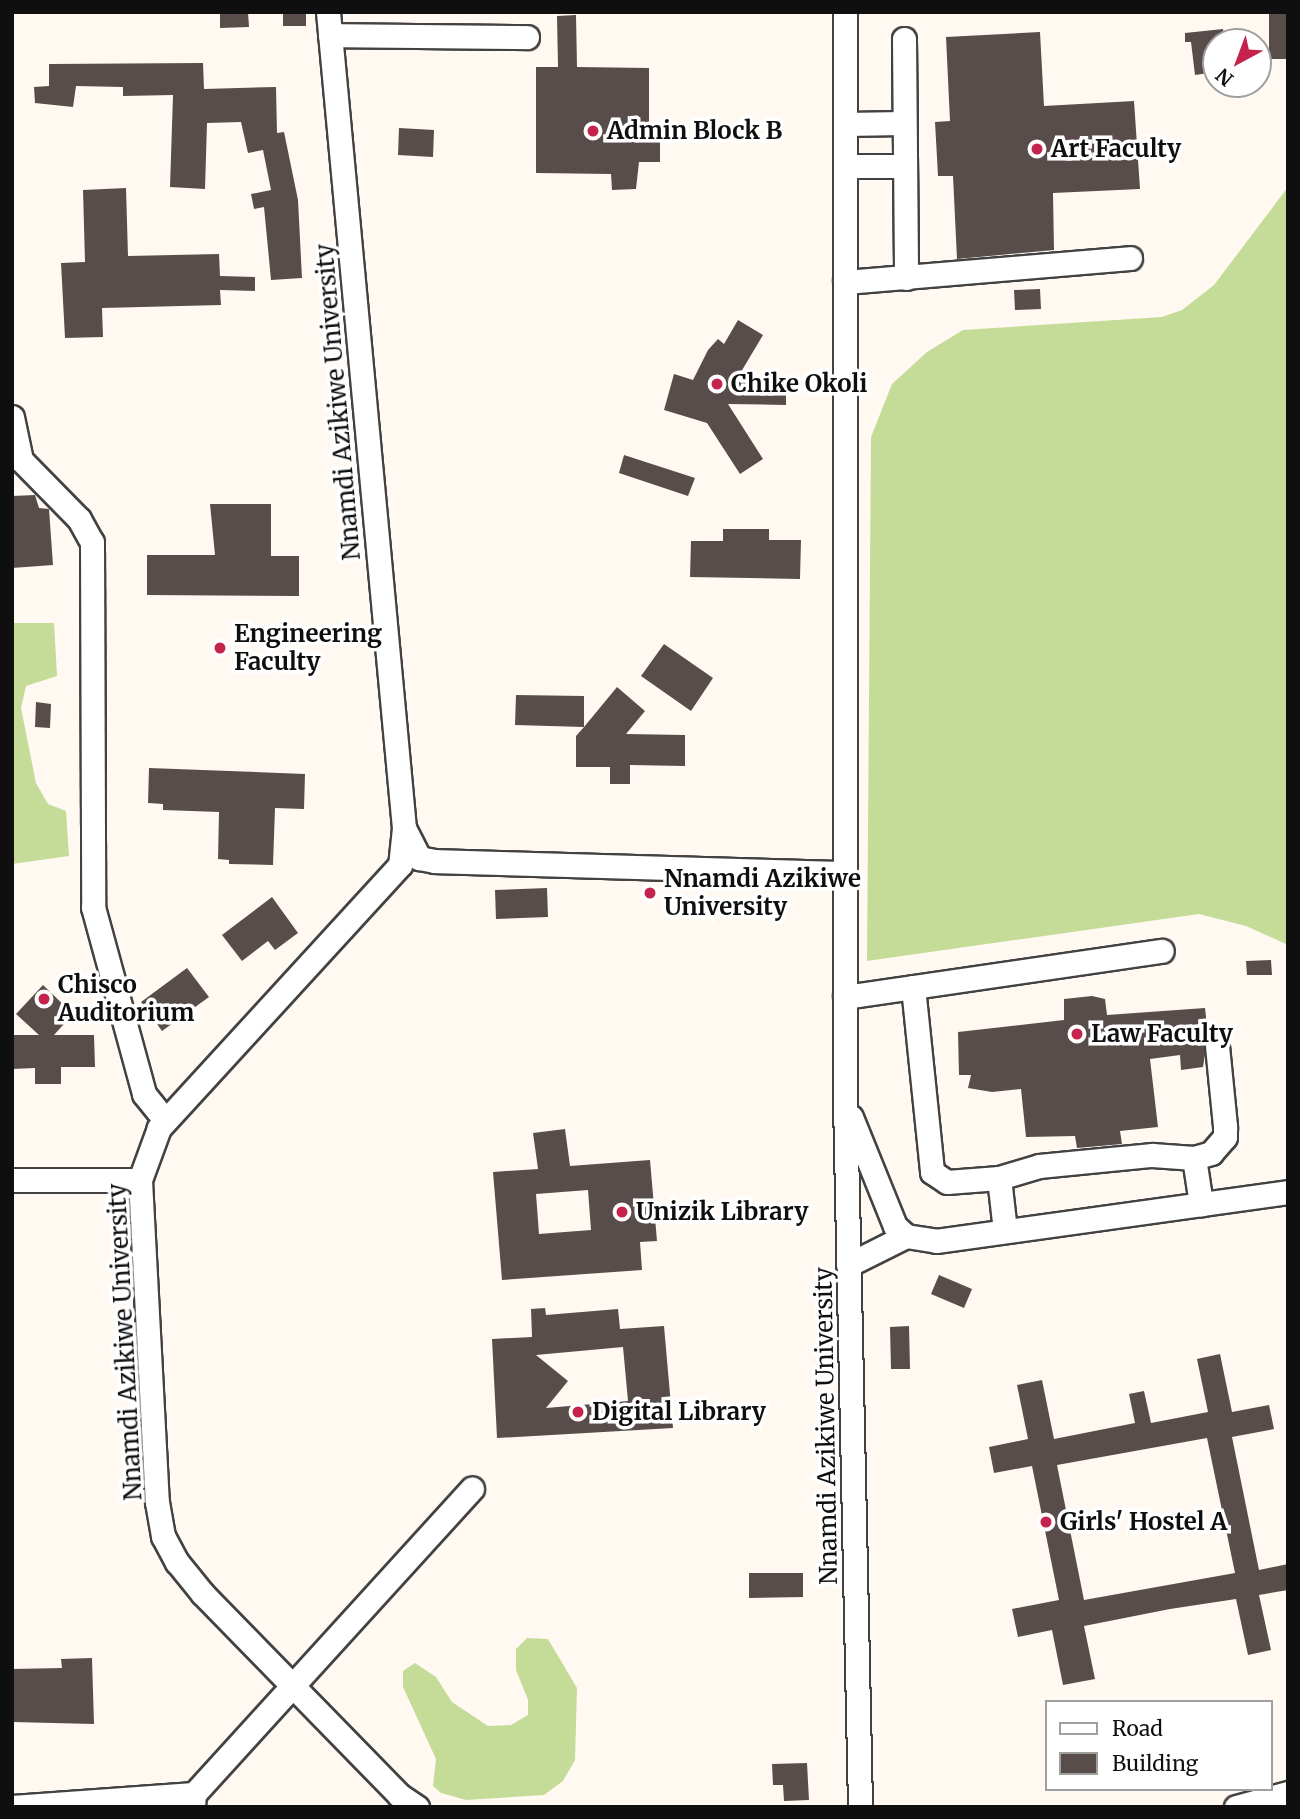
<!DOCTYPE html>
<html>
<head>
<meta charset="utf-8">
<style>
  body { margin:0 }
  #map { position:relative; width:1300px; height:1819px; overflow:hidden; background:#fff9f1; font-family:Merriweather,serif }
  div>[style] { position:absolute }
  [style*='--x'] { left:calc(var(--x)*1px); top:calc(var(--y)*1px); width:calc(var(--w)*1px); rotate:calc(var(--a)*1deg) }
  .forest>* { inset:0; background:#c5dc98 }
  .building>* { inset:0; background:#584d4b }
  .roads { filter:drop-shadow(2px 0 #424242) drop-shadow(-2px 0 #424242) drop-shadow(0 2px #424242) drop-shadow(0 -2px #424242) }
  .minor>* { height:23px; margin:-11.5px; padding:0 11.5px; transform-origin:11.5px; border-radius:11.5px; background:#fff }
  .dots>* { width:19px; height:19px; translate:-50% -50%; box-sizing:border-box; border:4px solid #fff; border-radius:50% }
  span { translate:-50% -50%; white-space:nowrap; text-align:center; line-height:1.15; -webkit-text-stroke:7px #fff; paint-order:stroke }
  .poi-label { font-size:24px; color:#0f0f0f; font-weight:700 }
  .left { translate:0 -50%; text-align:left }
  .street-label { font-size:24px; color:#0f0f0f }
  .frame { position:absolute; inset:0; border:14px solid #0f0f0f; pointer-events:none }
  .legend { position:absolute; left:1045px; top:1700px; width:228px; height:91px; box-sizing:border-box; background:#fff; border:2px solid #9f9f9f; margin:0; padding:9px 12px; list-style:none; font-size:21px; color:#0f0f0f }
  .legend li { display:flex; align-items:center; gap:14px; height:35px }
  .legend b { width:35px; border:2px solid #9f9f9f }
  .north { position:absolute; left:1202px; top:28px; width:70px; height:70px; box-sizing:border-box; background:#fff; border:2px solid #9f9f9f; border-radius:50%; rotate:221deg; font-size:19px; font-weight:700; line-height:28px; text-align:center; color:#0f0f0f }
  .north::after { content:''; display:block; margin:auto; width:24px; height:32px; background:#c3234c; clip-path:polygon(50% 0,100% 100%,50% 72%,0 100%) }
</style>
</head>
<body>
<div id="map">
  <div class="forest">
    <i style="clip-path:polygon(1288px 187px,1288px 945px,1246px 926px,1199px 914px,867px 961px,871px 437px,892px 384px,927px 352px,963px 330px,1162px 317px,1182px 310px,1214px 285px)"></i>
    <i style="clip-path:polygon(12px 623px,54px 623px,57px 676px,26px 686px,21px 708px,36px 783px,48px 804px,66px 811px,69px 856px,12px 864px)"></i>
    <i style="clip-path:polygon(527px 1638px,548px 1639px,577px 1688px,575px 1760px,563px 1781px,544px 1795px,466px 1800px,441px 1793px,433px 1786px,436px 1759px,403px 1687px,403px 1671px,415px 1663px,436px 1677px,452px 1702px,488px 1726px,511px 1725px,528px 1715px,528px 1700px,516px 1670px,516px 1649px)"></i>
  </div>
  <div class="building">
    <i style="clip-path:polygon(220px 12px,248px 12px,249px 27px,220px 28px)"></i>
    <i style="clip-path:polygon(283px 12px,306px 12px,306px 26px,283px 26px)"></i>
    <i style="clip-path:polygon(1269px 12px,1287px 12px,1288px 59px,1269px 59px)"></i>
    <i style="clip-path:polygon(576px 15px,577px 67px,649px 68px,649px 128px,660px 129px,660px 162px,639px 162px,636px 189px,612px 190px,611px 174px,536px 173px,536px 67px,558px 67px,557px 16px)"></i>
    <i style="clip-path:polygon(1223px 29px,1225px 42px,1216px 42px,1216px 72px,1195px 75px,1191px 42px,1185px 42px,1185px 33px)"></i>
    <i style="clip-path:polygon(1040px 32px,1044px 106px,1134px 101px,1140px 189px,1053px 193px,1054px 250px,957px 259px,953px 176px,938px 176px,935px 122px,950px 121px,946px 37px)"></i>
    <i style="clip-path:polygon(203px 63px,204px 89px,276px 87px,277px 133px,284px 132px,298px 200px,302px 278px,271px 280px,264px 207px,254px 209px,251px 194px,271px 190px,263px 150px,248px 153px,241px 122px,207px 123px,205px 189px,170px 187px,173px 95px,123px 96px,123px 87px,76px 86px,73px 107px,35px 103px,34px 87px,49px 86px,49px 64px)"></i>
    <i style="clip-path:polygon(399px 128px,434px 130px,433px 157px,398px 155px)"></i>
    <i style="clip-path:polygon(126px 188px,128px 256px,219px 254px,220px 276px,255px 277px,255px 291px,220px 290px,221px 305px,102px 308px,103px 337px,65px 338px,61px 263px,85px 262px,83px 190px)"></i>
    <i style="clip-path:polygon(1040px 289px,1041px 309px,1015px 310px,1014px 290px)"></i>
    <i style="clip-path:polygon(738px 320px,763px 335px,735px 382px,786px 383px,786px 405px,728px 404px,763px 459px,740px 474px,707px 423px,664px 410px,674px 374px,693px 380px,708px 350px,718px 339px,724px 344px)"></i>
    <i style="clip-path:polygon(624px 455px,695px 478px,688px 496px,619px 473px)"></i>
    <i style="clip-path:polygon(35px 495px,39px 508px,49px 509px,53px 565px,12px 568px,12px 496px)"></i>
    <i style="clip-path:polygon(210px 504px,271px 504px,271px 556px,299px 556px,299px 596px,147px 595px,147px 555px,215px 555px)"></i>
    <i style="clip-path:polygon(723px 529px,769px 529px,769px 540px,801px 540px,800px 579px,690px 577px,691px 541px,723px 541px)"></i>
    <i style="clip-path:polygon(664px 644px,713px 678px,691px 711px,641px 676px)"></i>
    <i style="clip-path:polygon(617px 687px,645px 711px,626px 734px,685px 735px,685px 766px,630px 765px,630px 784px,610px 784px,610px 767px,576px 767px,576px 736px,584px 727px,515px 725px,516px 695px,584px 696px,584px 727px)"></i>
    <i style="clip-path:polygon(36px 702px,51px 704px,50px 728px,35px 727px)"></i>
    <i style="clip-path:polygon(149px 768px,305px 774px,304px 809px,275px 808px,273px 865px,229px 864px,229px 860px,218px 859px,219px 812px,163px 810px,163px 804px,148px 803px)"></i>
    <i style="clip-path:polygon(547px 888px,548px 917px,496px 919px,495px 890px)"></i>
    <i style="clip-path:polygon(272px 897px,298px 933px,275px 950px,268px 941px,242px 961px,222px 935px)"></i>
    <i style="clip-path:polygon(1271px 960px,1272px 975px,1247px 975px,1246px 961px)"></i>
    <i style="clip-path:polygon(187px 968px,209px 997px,162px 1031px,141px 1002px)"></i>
    <i style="clip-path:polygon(43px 985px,73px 1014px,54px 1035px,94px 1035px,95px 1067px,61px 1067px,61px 1084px,35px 1084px,35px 1068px,12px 1069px,12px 1035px,39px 1035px,16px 1014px)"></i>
    <i style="clip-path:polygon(1092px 996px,1105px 999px,1107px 1015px,1205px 1008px,1208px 1035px,1203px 1067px,1181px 1070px,1180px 1055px,1150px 1059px,1158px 1127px,1120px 1131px,1122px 1144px,1077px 1148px,1075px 1136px,1026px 1137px,1021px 1089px,992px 1092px,968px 1088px,971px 1075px,959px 1075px,958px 1032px,1064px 1020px,1064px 999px)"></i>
    <i style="clip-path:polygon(evenodd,565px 1129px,570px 1166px,650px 1160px,657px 1241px,640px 1242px,642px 1270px,502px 1280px,493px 1172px,538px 1169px,533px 1133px,565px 1129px,588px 1190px,591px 1230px,539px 1234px,536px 1194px,588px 1190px)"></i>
    <i style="clip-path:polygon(939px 1275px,972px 1289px,964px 1308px,931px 1294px)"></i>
    <i style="clip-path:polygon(evenodd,545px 1308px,546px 1315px,618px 1309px,620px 1329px,664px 1326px,673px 1428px,497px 1438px,492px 1339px,532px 1337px,531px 1309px,545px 1308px,623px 1347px,628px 1401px,546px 1408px,568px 1381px,536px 1355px,623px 1347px)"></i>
    <i style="clip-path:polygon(909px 1326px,910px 1369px,891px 1369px,890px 1327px)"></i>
    <i style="clip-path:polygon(evenodd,1220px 1354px,1232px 1412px,1269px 1405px,1274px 1429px,1232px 1437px,1259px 1570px,1288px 1564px,1288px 1590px,1259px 1595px,1271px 1650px,1248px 1655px,1236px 1599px,1170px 1609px,1084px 1626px,1095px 1679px,1063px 1685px,1052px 1630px,1018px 1637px,1012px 1609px,1059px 1600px,1032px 1466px,994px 1473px,989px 1447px,1028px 1439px,1017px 1385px,1042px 1380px,1054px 1439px,1135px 1423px,1129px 1394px,1144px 1391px,1151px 1423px,1208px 1412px,1197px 1359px,1220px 1354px,1207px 1438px,1235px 1573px,1084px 1600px,1057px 1465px,1207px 1438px)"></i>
    <i style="clip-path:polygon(749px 1573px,803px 1573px,803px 1597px,749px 1598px)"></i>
    <i style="clip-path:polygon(92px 1658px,94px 1724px,12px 1722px,12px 1669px,62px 1668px,61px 1659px)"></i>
    <i style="clip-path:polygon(807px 1763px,809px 1800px,784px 1801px,783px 1785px,773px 1785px,772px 1764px)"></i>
  </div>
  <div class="roads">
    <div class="minor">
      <i style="--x:328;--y:12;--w:820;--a:84.68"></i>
      <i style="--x:404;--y:828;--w:37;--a:96"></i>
      <i style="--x:400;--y:865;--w:357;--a:132.5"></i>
      <i style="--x:159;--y:1128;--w:55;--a:110.1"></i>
      <i style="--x:140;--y:1180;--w:322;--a:87"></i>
      <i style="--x:157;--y:1502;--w:35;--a:80"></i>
      <i style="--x:163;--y:1536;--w:30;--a:62"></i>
      <i style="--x:177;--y:1562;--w:40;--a:51"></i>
      <i style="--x:202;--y:1593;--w:282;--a:45.7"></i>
      <i style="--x:399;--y:1795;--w:22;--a:34"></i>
      <i style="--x:845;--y:12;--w:1089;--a:90"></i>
      <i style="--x:845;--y:1101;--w:706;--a:88.78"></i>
      <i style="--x:330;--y:35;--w:197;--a:0.6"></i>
      <i style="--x:904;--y:39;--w:239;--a:89.5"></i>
      <i style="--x:845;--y:124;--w:58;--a:-1"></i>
      <i style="--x:845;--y:166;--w:59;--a:0"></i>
      <i style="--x:845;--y:282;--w:286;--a:-4.8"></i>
      <i style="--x:12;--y:417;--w:44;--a:78.2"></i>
      <i style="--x:21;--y:460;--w:83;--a:45.5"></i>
      <i style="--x:79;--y:519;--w:26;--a:61"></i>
      <i style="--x:92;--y:542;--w:365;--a:89.8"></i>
      <i style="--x:93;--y:907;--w:194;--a:74.7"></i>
      <i style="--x:144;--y:1094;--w:33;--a:51"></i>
      <i style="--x:404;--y:828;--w:34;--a:63"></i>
      <i style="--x:419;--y:858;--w:16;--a:11"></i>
      <i style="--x:435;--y:861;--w:410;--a:1.7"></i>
      <i style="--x:913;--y:987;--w:186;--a:84.1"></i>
      <i style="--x:932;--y:1172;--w:18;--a:34"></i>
      <i style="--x:947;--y:1182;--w:52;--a:-4.4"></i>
      <i style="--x:999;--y:1178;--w:42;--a:-16.7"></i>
      <i style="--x:1039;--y:1166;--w:114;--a:-5.6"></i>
      <i style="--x:1152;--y:1155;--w:42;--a:4.1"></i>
      <i style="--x:1194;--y:1158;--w:18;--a:-16"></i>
      <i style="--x:1211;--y:1153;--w:21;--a:-49"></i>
      <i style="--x:1225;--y:1137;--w:11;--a:-90"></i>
      <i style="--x:1225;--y:1126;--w:80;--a:-95.7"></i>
      <i style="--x:845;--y:997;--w:320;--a:-8.3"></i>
      <i style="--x:851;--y:1117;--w:118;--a:68"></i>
      <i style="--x:895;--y:1226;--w:15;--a:42"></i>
      <i style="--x:906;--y:1236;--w:30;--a:9"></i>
      <i style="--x:936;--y:1241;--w:355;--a:-7.9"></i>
      <i style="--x:1194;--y:1158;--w:47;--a:81.3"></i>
      <i style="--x:999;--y:1178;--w:53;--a:83.5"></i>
      <i style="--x:12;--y:1180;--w:128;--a:0"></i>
      <i style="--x:848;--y:1265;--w:65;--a:-26.6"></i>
      <i style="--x:12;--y:1807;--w:182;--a:-4.1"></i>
      <i style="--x:193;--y:1807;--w:13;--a:-86"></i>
      <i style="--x:194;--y:1794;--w:413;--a:-47.7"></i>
      <i style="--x:1236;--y:1807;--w:54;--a:-15.1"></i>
    </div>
  </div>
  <div class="dots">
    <i style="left:593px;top:131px;background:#c3234c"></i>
    <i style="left:1037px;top:149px;background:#c3234c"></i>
    <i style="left:717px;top:384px;background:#c3234c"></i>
    <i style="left:220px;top:648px;background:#c3234c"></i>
    <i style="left:650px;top:893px;background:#c3234c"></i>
    <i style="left:44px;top:999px;background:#c3234c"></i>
    <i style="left:1077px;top:1034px;background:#c3234c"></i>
    <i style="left:622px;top:1212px;background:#c3234c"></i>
    <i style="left:578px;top:1412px;background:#c3234c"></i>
    <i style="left:1046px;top:1522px;background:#c3234c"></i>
  </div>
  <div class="poi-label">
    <span class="left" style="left:607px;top:131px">Admin Block B</span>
    <span class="left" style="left:1051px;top:149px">Art Faculty</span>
    <span class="left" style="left:731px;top:384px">Chike Okoli</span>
    <span class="left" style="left:234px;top:648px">Engineering<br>Faculty</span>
    <span class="left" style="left:664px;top:893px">Nnamdi Azikiwe<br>University</span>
    <span class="left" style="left:58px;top:999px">Chisco<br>Auditorium</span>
    <span class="left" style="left:1091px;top:1034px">Law Faculty</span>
    <span class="left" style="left:636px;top:1212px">Unizik Library</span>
    <span class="left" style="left:592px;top:1412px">Digital Library</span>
    <span class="left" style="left:1060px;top:1522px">Girls' Hostel A</span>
  </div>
  <div class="street-label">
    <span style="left:338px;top:402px;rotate:-95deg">Nnamdi Azikiwe University</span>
    <span style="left:125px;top:1342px;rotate:-93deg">Nnamdi Azikiwe University</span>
    <span style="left:826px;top:1426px;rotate:-91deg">Nnamdi Azikiwe University</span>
  </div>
  <div class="frame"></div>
  <ul class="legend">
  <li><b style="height:9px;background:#fff"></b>Road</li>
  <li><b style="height:19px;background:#584d4b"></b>Building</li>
  </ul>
  <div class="north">N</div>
</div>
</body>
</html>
